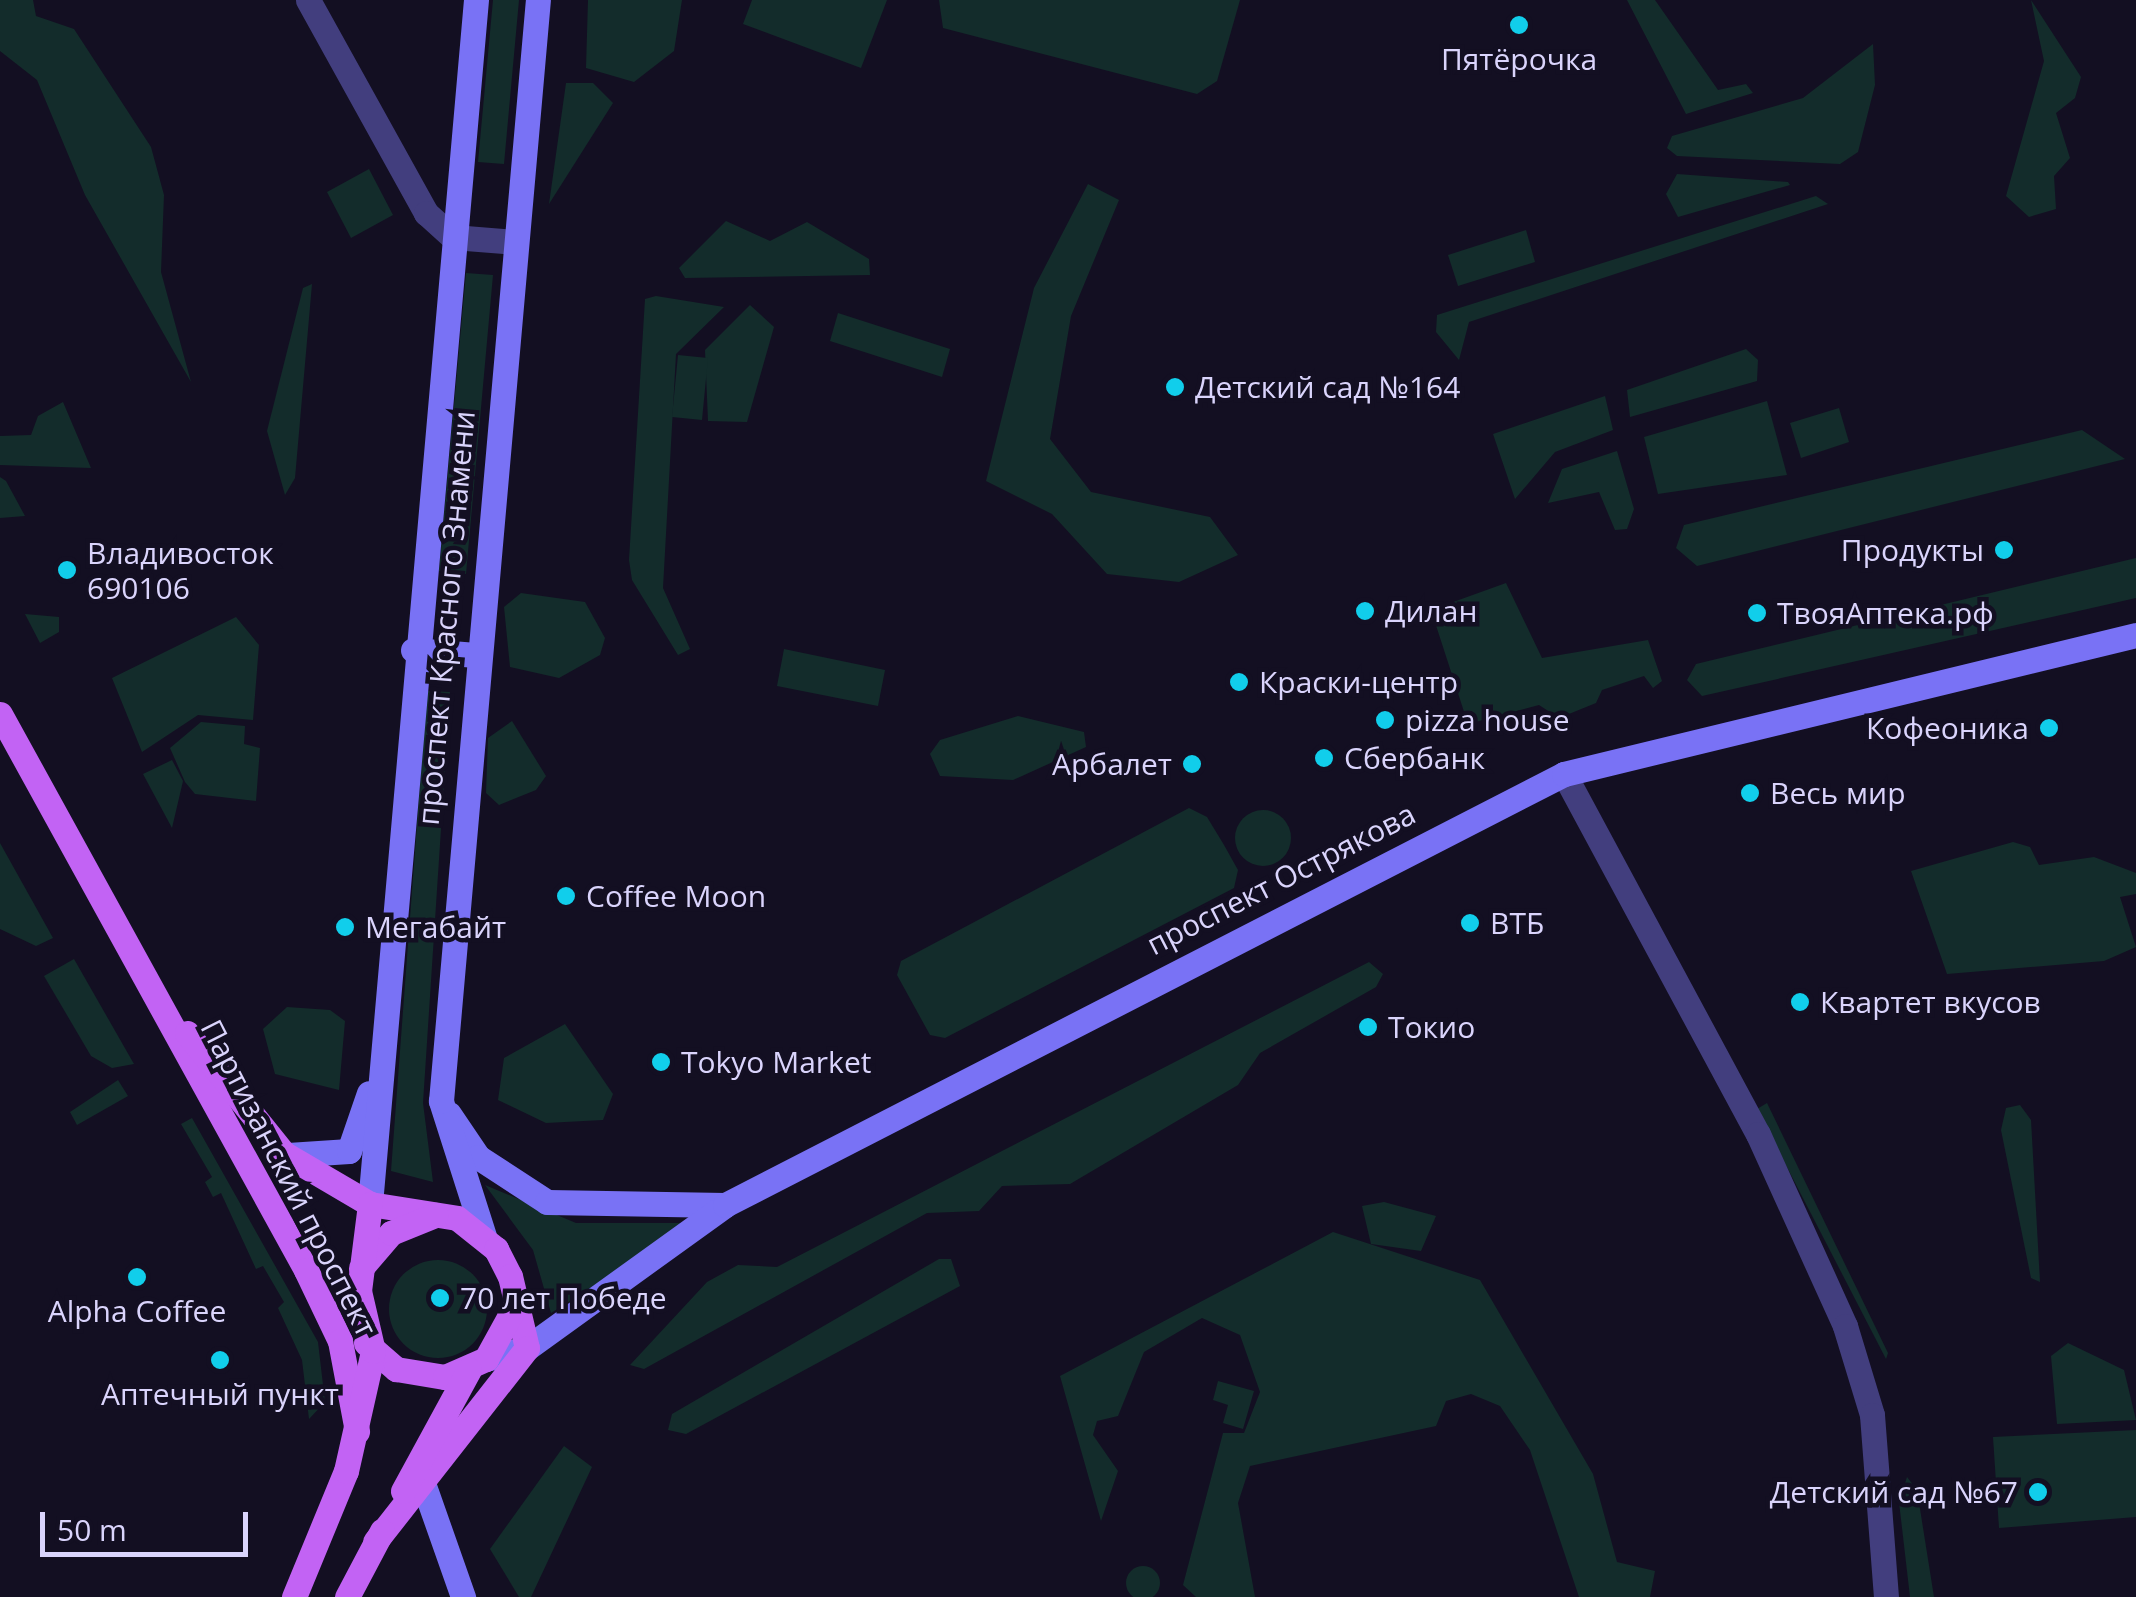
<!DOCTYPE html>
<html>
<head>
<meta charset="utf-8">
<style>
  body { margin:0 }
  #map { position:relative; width:2136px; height:1597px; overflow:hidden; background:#130f22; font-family:"Open Sans",sans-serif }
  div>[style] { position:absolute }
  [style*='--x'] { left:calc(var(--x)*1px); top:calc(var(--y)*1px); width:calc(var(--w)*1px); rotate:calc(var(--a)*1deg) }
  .green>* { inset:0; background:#132c2b }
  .round { border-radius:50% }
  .minor>* { height:25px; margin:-12.5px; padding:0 12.5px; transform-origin:12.5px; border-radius:12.5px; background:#423e7e }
  .secondary>* { height:25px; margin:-12.5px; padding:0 12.5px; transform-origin:12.5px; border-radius:12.5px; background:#7972f5 }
  .primary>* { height:25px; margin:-12.5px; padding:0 12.5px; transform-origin:12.5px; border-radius:12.5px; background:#c263f4 }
  .dots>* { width:28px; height:28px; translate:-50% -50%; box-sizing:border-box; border:5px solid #130f22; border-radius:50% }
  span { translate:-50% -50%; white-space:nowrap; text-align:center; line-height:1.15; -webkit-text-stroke:9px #130f22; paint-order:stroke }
  .poi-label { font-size:30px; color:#dad4fc }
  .left { translate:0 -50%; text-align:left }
  .right { translate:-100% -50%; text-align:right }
  .street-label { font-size:30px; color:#dad4fc }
  .scale { position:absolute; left:40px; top:1512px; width:208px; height:45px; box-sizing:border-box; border:5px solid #dad4fc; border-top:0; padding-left:12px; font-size:30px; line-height:35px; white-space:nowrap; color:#dad4fc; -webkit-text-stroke:8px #130f22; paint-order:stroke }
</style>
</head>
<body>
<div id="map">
  <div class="green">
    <i style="clip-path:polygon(0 0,33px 0,36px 16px,74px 29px,151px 147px,164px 195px,161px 272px,191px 382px,85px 195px,37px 80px,0 51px)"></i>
    <i style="clip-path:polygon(493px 0,519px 0,504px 164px,478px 162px)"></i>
    <i style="clip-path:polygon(588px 0,682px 0,674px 51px,634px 82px,586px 68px)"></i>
    <i style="clip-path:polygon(752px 0,887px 0,861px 68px,743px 24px)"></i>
    <i style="clip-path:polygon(939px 0,1240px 0,1217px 81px,1197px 94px,943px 28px)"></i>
    <i style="clip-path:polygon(1627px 0,1655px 0,1718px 90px,1746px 84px,1753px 93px,1686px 114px)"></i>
    <i style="clip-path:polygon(2031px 0,2081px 77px,2075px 98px,2056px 113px,2070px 158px,2054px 176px,2056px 209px,2029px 217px,2006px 196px,2044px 61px)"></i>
    <i style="clip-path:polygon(1873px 44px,1875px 85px,1858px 152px,1840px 164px,1677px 156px,1667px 148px,1672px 136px,1803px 98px)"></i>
    <i style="clip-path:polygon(566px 83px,593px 83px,613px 103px,549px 204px)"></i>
    <i style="clip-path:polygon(369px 169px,393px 215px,351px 238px,327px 192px)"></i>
    <i style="clip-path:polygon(1677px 174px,1788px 182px,1790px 185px,1678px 217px,1666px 194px)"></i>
    <i style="clip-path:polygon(1088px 184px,1119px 200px,1071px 316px,1050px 439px,1091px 492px,1210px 517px,1238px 555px,1179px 582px,1107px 574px,1052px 514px,986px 481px,1034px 288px)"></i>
    <i style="clip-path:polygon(1816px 196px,1828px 204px,1469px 322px,1459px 360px,1436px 332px,1437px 315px)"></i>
    <i style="clip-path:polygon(726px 221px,770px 241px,807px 222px,869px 259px,870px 275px,685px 278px,679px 268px)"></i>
    <i style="clip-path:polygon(1526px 230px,1535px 262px,1458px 286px,1448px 255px)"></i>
    <i style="clip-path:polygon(466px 273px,493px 275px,466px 574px,439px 571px)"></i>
    <i style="clip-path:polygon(312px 284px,295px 478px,285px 495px,267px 431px,303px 288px)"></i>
    <i style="clip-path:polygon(656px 296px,724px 307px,676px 354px,663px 588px,690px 649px,678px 655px,632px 580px,629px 560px,645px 299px)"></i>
    <i style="clip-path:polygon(750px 305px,774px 327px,747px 422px,708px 421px,705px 350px)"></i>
    <i style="clip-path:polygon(838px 313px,950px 349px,942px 377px,830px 341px)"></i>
    <i style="clip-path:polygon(1746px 349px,1758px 360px,1757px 381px,1630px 417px,1627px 390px)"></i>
    <i style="clip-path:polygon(678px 355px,708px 358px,702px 420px,672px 417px)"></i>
    <i style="clip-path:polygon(1605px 396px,1613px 430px,1555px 452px,1515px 499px,1493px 434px)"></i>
    <i style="clip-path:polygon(1767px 401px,1787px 475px,1658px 494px,1644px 437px)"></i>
    <i style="clip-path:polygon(63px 402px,91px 468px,0 465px,0 436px,31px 435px,38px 416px)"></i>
    <i style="clip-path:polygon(1839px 408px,1849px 442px,1801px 458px,1790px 423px)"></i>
    <i style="clip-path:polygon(2082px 430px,2125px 459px,1697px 566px,1676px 548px,1684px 525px)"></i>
    <i style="clip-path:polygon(1617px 451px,1634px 509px,1627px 529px,1615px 530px,1599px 492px,1548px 503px,1562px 469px)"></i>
    <i style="clip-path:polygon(0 477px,6px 481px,25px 516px,0 518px)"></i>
    <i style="clip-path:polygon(2136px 558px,2136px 598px,1702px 696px,1687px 680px,1696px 664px)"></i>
    <i style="clip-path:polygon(1506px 583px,1542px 658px,1648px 640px,1662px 681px,1653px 688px,1644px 676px,1602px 690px,1596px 703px,1559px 718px,1539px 705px,1468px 724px,1431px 610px)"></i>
    <i style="clip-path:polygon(521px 593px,585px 602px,605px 638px,600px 655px,559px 678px,510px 667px,504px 607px)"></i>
    <i style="clip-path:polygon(25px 614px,59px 617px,59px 632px,40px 643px)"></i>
    <i style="clip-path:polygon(236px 617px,259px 645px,253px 720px,198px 715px,142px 752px,112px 678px)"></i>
    <i style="clip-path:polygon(784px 649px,885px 670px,878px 706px,777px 686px)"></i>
    <i style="clip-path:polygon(427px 691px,450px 692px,423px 1103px,433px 1182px,391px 1171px)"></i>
    <i style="clip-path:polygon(1018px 716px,1084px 732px,1086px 747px,1013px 780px,940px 776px,930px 754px,940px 740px)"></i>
    <i style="clip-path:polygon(512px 721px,546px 776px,536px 790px,499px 805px,486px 793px,488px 738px)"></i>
    <i style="clip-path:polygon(201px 722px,245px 726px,244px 744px,260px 748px,256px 801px,195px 794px,185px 782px,170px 748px)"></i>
    <i style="clip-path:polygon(172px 760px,183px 781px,172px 828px,143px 774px)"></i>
    <i style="clip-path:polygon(1189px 808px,1207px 817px,1224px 845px,1238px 870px,1234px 888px,945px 1038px,930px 1035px,897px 975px,901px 961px)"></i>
    <i class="round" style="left:1235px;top:810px;width:56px;height:56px"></i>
    <i style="clip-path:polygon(2013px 842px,2030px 847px,2039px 865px,2094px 857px,2136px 873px,2136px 894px,2120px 897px,2136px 947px,2104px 961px,1947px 974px,1911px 871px)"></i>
    <i style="clip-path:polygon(0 843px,53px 938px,36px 946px,0 929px)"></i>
    <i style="clip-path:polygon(74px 959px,134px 1064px,112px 1068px,91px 1056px,44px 976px)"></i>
    <i style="clip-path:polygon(1369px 962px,1383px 974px,1376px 987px,1260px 1053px,1238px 1085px,1070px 1184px,1002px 1186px,979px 1211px,927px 1213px,644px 1369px,630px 1365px,707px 1282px,738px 1265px,777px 1267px)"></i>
    <i style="clip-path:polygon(287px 1007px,330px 1010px,345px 1021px,339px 1090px,275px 1074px,263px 1029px)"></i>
    <i style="clip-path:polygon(565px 1024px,613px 1094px,603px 1120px,546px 1123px,498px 1100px,504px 1058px)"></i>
    <i style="clip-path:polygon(118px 1080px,128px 1096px,77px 1125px,70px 1112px)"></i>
    <i style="clip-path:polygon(1767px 1103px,1888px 1353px,1886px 1359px,1757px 1109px)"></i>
    <i style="clip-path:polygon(2020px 1105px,2031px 1120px,2040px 1282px,2031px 1278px,2001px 1130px,2006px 1108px)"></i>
    <i style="clip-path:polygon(192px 1118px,318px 1342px,325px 1402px,309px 1419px,302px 1360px,278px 1308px,284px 1302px,263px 1266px,256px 1269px,221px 1193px,213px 1197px,205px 1182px,212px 1177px,181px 1124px)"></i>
    <i style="clip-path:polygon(485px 1185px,576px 1223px,693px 1223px,551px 1313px,533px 1250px)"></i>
    <i style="clip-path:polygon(1384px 1202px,1436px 1216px,1421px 1251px,1371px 1244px,1362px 1206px)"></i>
    <i style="clip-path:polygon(1333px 1232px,1480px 1280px,1593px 1474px,1617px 1562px,1655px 1571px,1650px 1597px,1579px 1597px,1530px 1450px,1500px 1406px,1471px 1394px,1446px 1401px,1436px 1426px,1250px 1466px,1238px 1503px,1255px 1597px,1196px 1597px,1183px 1585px,1223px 1433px,1244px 1433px,1260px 1392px,1240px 1335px,1202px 1318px,1144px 1352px,1118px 1416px,1097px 1421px,1093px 1435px,1118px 1471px,1101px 1521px,1060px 1376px)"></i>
    <i style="clip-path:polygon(939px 1259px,951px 1259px,960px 1286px,686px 1434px,668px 1430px,672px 1414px)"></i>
    <i class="round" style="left:389px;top:1260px;width:98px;height:98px"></i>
    <i style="clip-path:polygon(2068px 1343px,2124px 1370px,2136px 1420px,2057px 1424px,2051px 1356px)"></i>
    <i style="clip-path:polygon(1218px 1381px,1254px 1391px,1243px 1429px,1223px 1423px,1228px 1405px,1213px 1400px)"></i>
    <i style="clip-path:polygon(2136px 1430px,2136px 1517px,1999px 1528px,1993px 1437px)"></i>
    <i style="clip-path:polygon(564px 1446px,592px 1467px,531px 1597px,519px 1597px,490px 1549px)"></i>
    <i style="clip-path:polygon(1907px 1477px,1917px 1490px,1934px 1597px,1910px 1597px,1899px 1502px)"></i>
    <i class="round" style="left:1126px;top:1566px;width:34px;height:34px"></i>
  </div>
  <div class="minor">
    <i style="--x:308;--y:0;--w:244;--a:61"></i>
    <i style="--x:426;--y:213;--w:36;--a:42"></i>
    <i style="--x:453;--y:237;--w:62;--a:4.6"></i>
    <i style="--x:1564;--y:774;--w:409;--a:61.7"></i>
    <i style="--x:1758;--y:1134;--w:211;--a:65.6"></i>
    <i style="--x:1845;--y:1326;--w:93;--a:73.1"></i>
    <i style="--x:1872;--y:1415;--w:183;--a:85.6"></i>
  </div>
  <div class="secondary">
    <i style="--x:413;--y:650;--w:63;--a:4.5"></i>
    <i style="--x:449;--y:1114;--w:52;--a:56"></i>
    <i style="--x:478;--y:1157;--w:82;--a:33.1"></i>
    <i style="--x:547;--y:1202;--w:178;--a:1"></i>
    <i style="--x:288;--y:1155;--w:61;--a:-3.8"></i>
    <i style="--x:349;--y:1151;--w:61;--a:-71"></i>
    <i style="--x:370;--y:1204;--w:1209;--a:-84.97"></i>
    <i style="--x:484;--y:1236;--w:142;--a:-107.7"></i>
    <i style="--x:441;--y:1101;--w:1105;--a:-84.97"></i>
    <i style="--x:486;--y:1359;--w:42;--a:-15"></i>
    <i style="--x:527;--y:1348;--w:244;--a:-35.8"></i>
    <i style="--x:725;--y:1205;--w:943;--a:-27.19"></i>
    <i style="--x:1564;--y:774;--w:589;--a:-13.66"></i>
    <i style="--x:424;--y:1486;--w:118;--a:70.6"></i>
  </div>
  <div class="primary">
    <i style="--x:0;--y:714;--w:635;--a:61.17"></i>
    <i style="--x:306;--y:1270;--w:79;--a:64.4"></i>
    <i style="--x:340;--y:1341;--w:92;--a:79.3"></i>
    <i style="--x:187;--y:1033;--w:154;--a:51.3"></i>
    <i style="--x:283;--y:1153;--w:101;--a:30.4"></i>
    <i style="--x:370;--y:1204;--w:88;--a:9.1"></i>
    <i style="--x:457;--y:1218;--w:50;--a:38.5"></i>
    <i style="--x:496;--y:1249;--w:30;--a:63"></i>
    <i style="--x:510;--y:1276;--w:74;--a:76.7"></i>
    <i style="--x:527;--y:1348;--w:246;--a:128.1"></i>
    <i style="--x:361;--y:1268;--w:46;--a:-49.4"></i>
    <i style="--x:391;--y:1233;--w:48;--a:-22.2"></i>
    <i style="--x:366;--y:1343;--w:40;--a:41"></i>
    <i style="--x:396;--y:1369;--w:50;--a:9.3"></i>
    <i style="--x:445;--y:1377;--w:45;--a:-23.7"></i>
    <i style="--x:486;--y:1359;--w:58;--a:-61.2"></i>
    <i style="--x:403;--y:1491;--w:138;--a:-61.4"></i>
    <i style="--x:294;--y:1597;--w:136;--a:-67.6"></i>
    <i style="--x:346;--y:1471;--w:123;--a:-77.3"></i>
    <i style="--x:373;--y:1351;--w:62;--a:-103.1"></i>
    <i style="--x:359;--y:1291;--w:88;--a:-82.8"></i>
    <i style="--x:347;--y:1597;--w:75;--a:-62.1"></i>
  </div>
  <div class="dots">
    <i style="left:1519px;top:25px;background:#11ceeb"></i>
    <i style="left:1175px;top:387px;background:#11ceeb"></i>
    <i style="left:2004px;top:550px;background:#11ceeb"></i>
    <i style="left:67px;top:570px;background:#11ceeb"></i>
    <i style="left:1365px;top:611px;background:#11ceeb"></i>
    <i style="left:1757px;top:613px;background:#11ceeb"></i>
    <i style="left:1239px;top:682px;background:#11ceeb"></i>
    <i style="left:1385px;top:720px;background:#11ceeb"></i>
    <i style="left:2049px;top:728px;background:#11ceeb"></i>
    <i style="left:1324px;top:758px;background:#11ceeb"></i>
    <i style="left:1192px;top:764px;background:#11ceeb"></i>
    <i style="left:1750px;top:793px;background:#11ceeb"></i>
    <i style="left:566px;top:896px;background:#11ceeb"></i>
    <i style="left:1470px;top:923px;background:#11ceeb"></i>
    <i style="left:345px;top:927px;background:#11ceeb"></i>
    <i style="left:1800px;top:1002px;background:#11ceeb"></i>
    <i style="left:1368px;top:1027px;background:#11ceeb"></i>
    <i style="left:661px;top:1062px;background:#11ceeb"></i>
    <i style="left:137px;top:1277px;background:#11ceeb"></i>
    <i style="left:440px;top:1298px;background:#11ceeb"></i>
    <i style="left:220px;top:1360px;background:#11ceeb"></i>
    <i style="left:2038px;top:1492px;background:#11ceeb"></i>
  </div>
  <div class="poi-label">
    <span style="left:1519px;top:59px">Пятёрочка</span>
    <span class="left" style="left:1195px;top:387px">Детский сад №164</span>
    <span class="right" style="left:1984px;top:550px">Продукты</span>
    <span class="left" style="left:87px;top:570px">Владивосток<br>690106</span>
    <span class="left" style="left:1385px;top:611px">Дилан</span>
    <span class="left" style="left:1777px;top:613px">ТвояАптека.рф</span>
    <span class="left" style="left:1259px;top:682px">Краски-центр</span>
    <span class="left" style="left:1405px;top:720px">pizza house</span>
    <span class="right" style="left:2029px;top:728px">Кофеоника</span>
    <span class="left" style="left:1344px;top:758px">Сбербанк</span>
    <span class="right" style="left:1172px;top:764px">Арбалет</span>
    <span class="left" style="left:1770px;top:793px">Весь мир</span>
    <span class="left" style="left:586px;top:896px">Coffee Moon</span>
    <span class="left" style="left:1490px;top:923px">ВТБ</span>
    <span class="left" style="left:365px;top:927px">Мегабайт</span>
    <span class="left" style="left:1820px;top:1002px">Квартет вкусов</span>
    <span class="left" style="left:1388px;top:1027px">Токио</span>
    <span class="left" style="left:681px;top:1062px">Tokyo Market</span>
    <span class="left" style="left:460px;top:1298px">70 лет Победе</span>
    <span style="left:137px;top:1311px">Alpha Coffee</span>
    <span style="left:220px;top:1394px">Аптечный пункт</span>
    <span class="right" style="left:2018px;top:1492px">Детский сад №67</span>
  </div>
  <div class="street-label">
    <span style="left:446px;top:618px;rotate:-85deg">проспект Красного Знамени</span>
    <span style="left:1281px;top:879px;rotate:-27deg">проспект Острякова</span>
    <span style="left:289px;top:1178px;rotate:63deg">Партизанский проспект</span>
  </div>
  <div class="scale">50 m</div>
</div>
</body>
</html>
